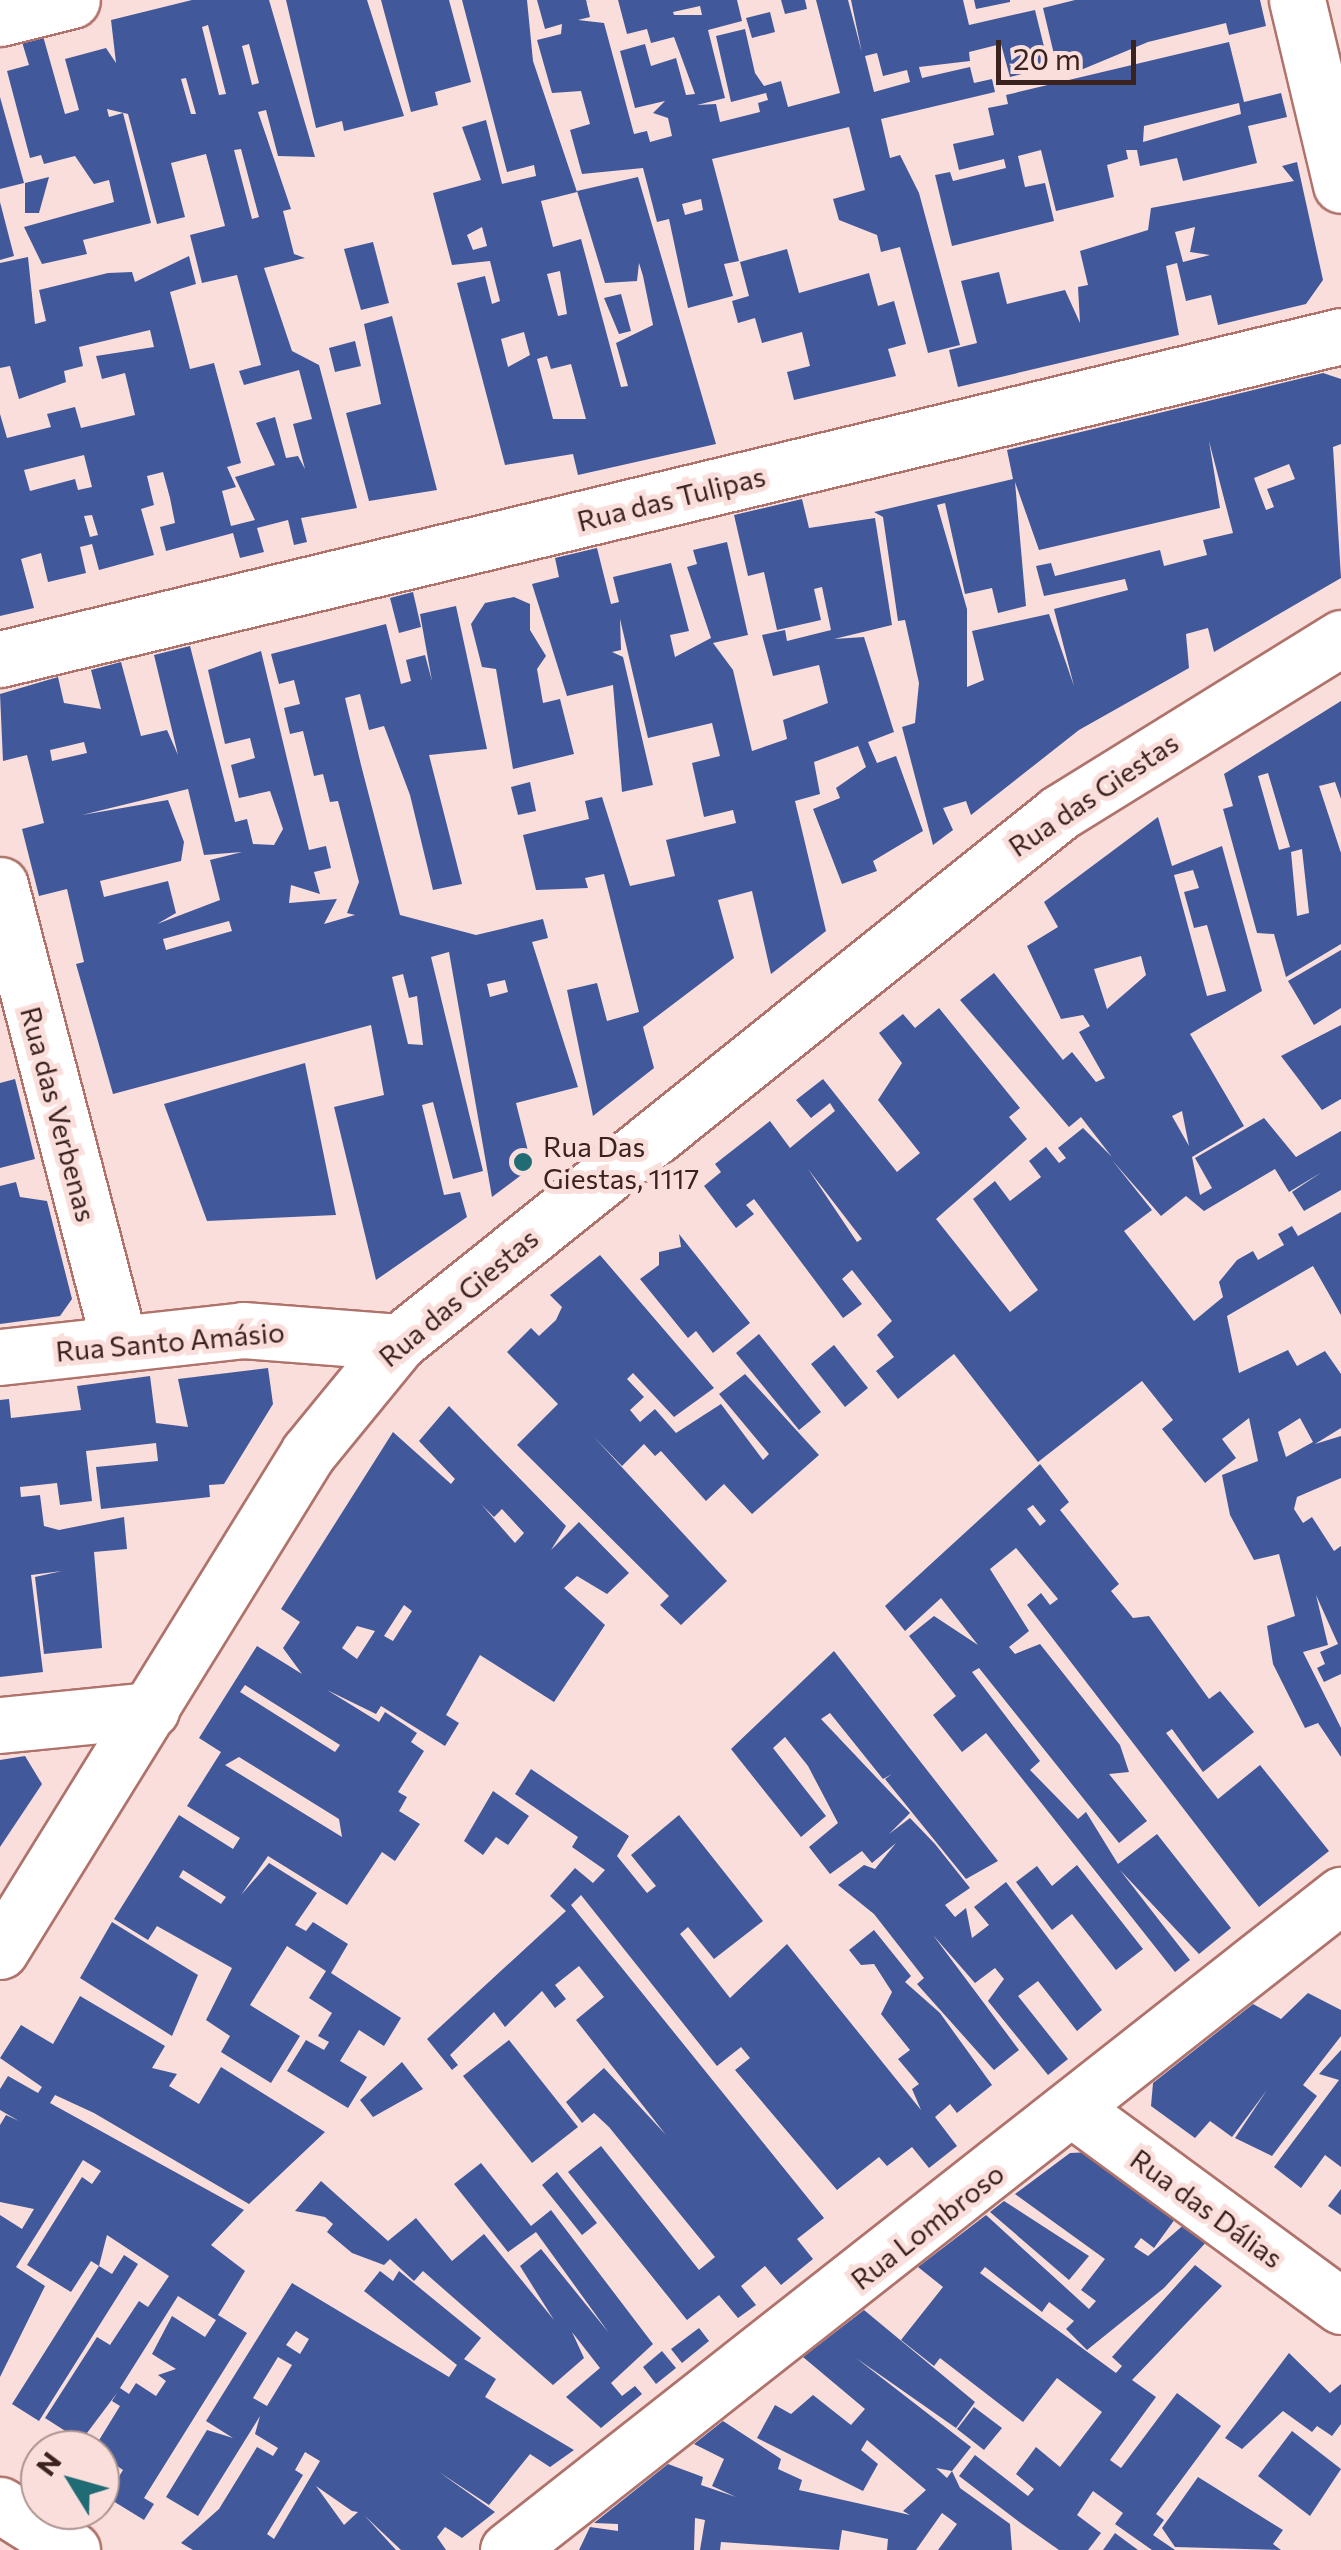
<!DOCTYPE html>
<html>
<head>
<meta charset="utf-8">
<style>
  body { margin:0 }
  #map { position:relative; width:1341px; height:2550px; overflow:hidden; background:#fadedb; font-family:Commissioner,sans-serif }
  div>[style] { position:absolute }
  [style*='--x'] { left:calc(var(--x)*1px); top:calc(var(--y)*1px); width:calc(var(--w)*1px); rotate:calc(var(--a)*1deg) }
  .building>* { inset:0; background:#41599b }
  .roads { filter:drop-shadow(2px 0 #af736b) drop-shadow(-2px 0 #af736b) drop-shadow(0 2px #af736b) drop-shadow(0 -2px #af736b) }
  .minor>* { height:55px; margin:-27.5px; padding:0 27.5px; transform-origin:27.5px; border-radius:27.5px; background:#fff }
  .major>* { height:55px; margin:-27.5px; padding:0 27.5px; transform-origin:27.5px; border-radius:27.5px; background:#fff }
  .dots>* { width:28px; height:28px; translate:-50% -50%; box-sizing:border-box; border:5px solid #fadedb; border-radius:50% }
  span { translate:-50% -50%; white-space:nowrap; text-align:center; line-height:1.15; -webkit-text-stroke:10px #fadedb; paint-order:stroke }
  .street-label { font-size:28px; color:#3a221f }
  .poi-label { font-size:28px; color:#3a221f }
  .left { translate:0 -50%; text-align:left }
  .north { position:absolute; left:20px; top:2430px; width:100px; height:100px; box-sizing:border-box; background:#fadedb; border:2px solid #ad9390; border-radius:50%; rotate:307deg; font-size:28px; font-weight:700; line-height:40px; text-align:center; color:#3a221f }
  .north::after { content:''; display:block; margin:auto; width:35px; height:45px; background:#206b74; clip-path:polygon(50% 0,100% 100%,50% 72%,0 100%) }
  .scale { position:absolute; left:996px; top:40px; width:140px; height:45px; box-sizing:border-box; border:5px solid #3a221f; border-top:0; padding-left:12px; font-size:30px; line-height:35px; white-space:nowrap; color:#3a221f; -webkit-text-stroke:8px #fadedb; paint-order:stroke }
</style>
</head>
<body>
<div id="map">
  <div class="building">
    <i style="clip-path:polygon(evenodd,192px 0,269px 0,315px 157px,278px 156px,266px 110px,258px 112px,291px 209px,283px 211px,294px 254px,305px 258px,264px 268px,292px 351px,319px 365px,357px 508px,301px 518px,307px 542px,294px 545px,288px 520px,257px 528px,264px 552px,240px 558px,233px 533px,166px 551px,160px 527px,175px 523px,170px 498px,163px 472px,147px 476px,154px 505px,141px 509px,154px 555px,99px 570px,92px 544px,80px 547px,86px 573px,48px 582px,41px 553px,21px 559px,34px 608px,0 616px,0 414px,7px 438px,51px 427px,47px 414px,75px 407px,81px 428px,135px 415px,125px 373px,102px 379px,96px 356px,154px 347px,150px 330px,79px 347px,83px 366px,64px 371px,66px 382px,19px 399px,10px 366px,0 368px,0 263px,28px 257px,35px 324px,46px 321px,39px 290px,108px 273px,132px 272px,135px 282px,189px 256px,196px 284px,170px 292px,190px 369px,214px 363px,241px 463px,227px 467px,236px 487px,222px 491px,231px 526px,255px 520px,235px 477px,275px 465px,256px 423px,275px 417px,286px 458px,298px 456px,305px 469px,293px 424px,312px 419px,299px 370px,244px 385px,239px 371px,261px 365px,237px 275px,202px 283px,190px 235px,225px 226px,206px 154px,171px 163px,185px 217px,157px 224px,128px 114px,107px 109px,109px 117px,123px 113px,151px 223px,83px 240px,87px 254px,42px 264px,24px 227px,114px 202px,109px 180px,94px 184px,75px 156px,44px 164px,41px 155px,30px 158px,7px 71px,29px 65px,22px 42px,43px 36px,65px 114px,79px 110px,65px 59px,106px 48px,116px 63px,111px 20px,192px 0,208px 25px,226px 94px,219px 95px,202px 27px,208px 25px,192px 0,249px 44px,259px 83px,252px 85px,242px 46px,249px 44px,192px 0,186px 78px,196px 114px,191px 114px,181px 79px,186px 78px,192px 0,241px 149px,259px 217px,252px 219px,234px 150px,241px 149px,192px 0,84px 455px,92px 487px,78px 490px,75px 479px,30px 491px,24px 470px,84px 455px,192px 0,92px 515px,98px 535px,90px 537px,84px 516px,92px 515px)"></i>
    <i style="clip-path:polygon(286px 0,367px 0,404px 116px,344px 131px,342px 121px,316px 128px)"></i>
    <i style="clip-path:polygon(381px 0,449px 0,471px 82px,435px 92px,438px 105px,411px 112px)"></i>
    <i style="clip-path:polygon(evenodd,462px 0,527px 0,533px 61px,577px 192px,541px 201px,553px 247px,581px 239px,621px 387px,628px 386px,616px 343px,653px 325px,643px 276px,639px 263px,637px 281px,605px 283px,577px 191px,638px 177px,716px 444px,578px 475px,573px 454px,505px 465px,457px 283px,485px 276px,492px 304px,500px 301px,490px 261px,452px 265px,433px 193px,481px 180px,462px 127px,486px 120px,502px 184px,536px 176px,534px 165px,507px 172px,462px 0,482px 227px,487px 246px,473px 250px,467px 235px,482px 227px,462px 0,560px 271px,567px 314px,558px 316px,547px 274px,560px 271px,462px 0,524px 332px,530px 355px,508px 367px,501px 339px,524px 332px,462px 0,547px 356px,551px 369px,571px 364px,586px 419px,553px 419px,537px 359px,547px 356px)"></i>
    <i style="clip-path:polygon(evenodd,537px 0,586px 0,590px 17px,578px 20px,604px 23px,634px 134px,647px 131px,650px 142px,672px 136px,668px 118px,653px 113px,665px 101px,635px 108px,620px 51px,645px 44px,651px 66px,676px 58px,686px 95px,695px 94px,674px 37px,651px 43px,647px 29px,627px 34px,618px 0,737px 0,742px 21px,708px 30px,725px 98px,697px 105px,716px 104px,720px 122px,760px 112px,758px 103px,768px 100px,766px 93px,731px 102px,716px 36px,745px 29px,755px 73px,764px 86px,781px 81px,788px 107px,840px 93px,816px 0,848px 0,862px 53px,851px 0,963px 0,969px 25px,1035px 10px,1049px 67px,1010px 77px,1001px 44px,969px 52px,970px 61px,919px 67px,922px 78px,970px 67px,974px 83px,992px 79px,995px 92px,881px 119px,890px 158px,900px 155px,919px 193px,960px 345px,928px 353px,900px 247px,881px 252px,877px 235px,839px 220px,833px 199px,865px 190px,849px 127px,712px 159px,739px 261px,724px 264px,733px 296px,688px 308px,669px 219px,657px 222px,643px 168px,582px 174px,570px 130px,590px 124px,581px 91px,552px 93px,537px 40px,561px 34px,562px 24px,545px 29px,537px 0,700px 6px,702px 15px,674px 15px,673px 12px,700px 6px,537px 0,877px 53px,883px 76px,907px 70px,910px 82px,874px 92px,865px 56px,877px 53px,537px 0,701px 199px,703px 210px,685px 215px,682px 204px,701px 199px)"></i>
    <i style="clip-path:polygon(781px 0,805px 0,807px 9px,785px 14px)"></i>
    <i style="clip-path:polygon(974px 0,1010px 0,1010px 2px,976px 9px)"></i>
    <i style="clip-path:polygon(1075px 0,1260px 0,1266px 26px,1229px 35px,1226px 23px,1148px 42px,1076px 72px,1075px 63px,1057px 67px,1043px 8px)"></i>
    <i style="clip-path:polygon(770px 12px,775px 32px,752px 38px,746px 18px)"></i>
    <i style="clip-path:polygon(evenodd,1229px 42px,1244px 102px,1281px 93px,1287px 117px,1248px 126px,1257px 163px,1183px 181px,1177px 158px,1140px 166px,1137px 150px,1126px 150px,1128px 159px,1107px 165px,1114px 197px,1056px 211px,1041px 150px,1018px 156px,1025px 187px,1045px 183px,1054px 221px,952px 246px,935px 175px,950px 172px,953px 181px,1006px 168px,1004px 159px,959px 170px,953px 144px,994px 135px,988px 108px,1008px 104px,1006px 95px,1229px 42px,1239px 103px,1241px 114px,1143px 142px,1144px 126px,1239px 103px)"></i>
    <i style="clip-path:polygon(0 97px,24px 183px,0 189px)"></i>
    <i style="clip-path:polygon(evenodd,1297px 162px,1323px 280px,1306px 304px,1218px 325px,1211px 295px,1186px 301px,1177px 263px,1166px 266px,1179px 335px,958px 387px,949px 350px,977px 343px,961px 281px,999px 272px,1007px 304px,1065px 290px,1080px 323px,1078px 287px,1088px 285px,1080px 251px,1148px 230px,1151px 208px,1294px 181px,1282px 166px,1297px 162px,1195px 227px,1190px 252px,1210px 255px,1183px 262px,1175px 232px,1195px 227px)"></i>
    <i style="clip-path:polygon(49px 177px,39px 213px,25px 213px,25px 183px)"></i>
    <i style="clip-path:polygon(0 202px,14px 256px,0 260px)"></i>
    <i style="clip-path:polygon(373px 242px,389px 303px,361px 310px,344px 249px)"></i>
    <i style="clip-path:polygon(787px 249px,799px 293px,869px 273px,878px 306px,894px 301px,906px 344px,888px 349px,896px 376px,794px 400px,787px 372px,810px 366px,802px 332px,762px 343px,755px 318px,738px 323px,732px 301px,749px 296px,740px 262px)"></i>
    <i style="clip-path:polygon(621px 294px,631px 331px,619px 334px,604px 298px)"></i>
    <i style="clip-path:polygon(392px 316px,437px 490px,369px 501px,346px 413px,381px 404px,364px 324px)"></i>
    <i style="clip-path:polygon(355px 341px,361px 366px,335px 372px,329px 348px)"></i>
    <i style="clip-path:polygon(evenodd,1323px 373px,1341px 379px,1341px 444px,1333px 447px,1341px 578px,1214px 652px,1208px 628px,1186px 634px,1189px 668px,1079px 730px,971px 815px,966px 801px,943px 808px,953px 830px,933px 845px,902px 727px,915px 723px,919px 683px,905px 620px,898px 621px,883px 517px,874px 512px,1013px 479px,1007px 450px,1323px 373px,1209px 441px,1233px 533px,1203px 540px,1207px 555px,1164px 566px,1160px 550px,1055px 576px,1051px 563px,1036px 566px,1044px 596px,1125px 579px,1128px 590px,1054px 609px,1074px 686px,1049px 614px,972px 631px,984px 680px,967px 687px,967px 609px,937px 505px,945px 503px,965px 594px,992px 588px,998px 613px,1026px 606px,1015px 482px,1039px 550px,1220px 508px,1209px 441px,1323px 373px,1289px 464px,1295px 479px,1267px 489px,1274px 507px,1266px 510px,1254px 478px,1289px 464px)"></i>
    <i style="clip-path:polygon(802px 499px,809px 528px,875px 518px,892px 625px,834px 639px,864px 637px,894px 732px,868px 742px,877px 763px,896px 756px,923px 831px,873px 861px,877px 871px,842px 884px,813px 809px,840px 798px,836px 788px,866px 767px,858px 746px,814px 762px,820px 794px,795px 801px,826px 931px,771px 974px,752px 891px,718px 900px,734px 958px,643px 1027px,654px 1068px,593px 1116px,567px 990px,597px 983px,607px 1021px,639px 1012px,604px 874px,585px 878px,588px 888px,536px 890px,523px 835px,589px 819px,585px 801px,602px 797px,630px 886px,675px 876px,666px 840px,736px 823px,733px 810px,704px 817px,692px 763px,720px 756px,712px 723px,648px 738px,620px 619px,621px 650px,612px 652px,623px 657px,653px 785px,622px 792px,613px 685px,567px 696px,532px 584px,559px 577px,555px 558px,597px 548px,611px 604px,619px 602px,613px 577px,671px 563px,689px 631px,670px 635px,675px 657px,711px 638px,687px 567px,697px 564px,693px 550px,727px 542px,748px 635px,713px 643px,733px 670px,752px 751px,787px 739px,783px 720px,828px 703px,819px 665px,773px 676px,762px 635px,785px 630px,787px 641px,831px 630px,822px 587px,814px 589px,821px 620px,777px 630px,764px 572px,748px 576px,734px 515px)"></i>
    <i style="clip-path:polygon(413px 592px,421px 627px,399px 633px,390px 598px)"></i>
    <i style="clip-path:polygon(514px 597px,530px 604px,530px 630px,546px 656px,537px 669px,543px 703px,560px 699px,574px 754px,513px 769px,496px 669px,482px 667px,471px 624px,485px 603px)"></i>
    <i style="clip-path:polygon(evenodd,456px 606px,487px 749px,429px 755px,462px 884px,433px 890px,410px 795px,384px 726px,369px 730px,360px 694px,345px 698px,361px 765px,400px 915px,476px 935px,543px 919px,548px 938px,532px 942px,578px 1087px,516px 1103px,532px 1167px,492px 1197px,449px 952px,431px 957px,483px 1171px,453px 1179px,433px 1102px,422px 1105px,444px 1195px,460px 1192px,467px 1217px,376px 1280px,334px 1107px,384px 1095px,371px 1025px,113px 1094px,76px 964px,84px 962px,67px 889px,39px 896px,22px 829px,44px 823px,27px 755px,3px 761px,0 694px,58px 677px,64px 703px,101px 709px,91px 670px,121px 662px,141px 736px,167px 730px,178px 755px,154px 655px,190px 646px,235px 822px,247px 819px,253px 844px,274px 845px,283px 829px,270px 791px,239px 798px,231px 765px,255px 758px,250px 738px,225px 744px,208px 670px,261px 651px,309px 850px,326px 846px,331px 868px,314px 872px,320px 894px,291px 885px,289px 903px,337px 899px,324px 924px,355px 915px,347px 913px,359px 882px,338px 801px,330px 802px,323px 774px,314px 776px,303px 731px,290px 734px,284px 708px,300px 704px,294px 680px,279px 684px,271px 654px,386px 624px,401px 684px,411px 681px,406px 660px,425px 655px,432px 681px,420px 614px,456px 606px,84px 742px,87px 753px,52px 761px,50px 750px,84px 742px,456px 606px,188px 789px,204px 855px,242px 852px,210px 860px,220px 900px,157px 924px,176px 913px,168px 881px,104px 897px,100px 881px,181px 861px,184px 842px,168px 800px,82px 815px,188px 789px,456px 606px,229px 921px,232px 931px,166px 950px,163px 939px,229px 921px,456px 606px,403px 974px,409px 998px,417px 996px,423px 1045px,408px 1044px,392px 977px,403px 974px,456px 606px,505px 980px,508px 992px,490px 997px,487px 984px,505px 980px)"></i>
    <i style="clip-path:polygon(evenodd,1341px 701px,1341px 799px,1335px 782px,1319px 786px,1341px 853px,1341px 944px,1286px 977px,1274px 934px,1257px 933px,1223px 809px,1233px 806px,1224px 774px,1341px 701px,1268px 773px,1290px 847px,1279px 850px,1258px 776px,1268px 773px,1341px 701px,1302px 849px,1309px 913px,1297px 916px,1291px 852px,1302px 849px)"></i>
    <i style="clip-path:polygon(530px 782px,536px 811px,518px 815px,511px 787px)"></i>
    <i style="clip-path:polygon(evenodd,1158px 817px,1172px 866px,1222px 846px,1262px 991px,1190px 1034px,1244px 1126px,1192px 1157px,1200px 1195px,1212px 1188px,1195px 1158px,1264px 1118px,1296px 1157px,1341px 1131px,1341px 1190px,1304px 1211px,1292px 1192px,1322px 1172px,1289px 1192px,1275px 1169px,1204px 1211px,1186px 1196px,1161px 1216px,1112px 1160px,1152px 1210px,1124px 1231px,1194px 1321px,1223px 1297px,1219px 1282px,1237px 1260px,1253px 1251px,1258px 1260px,1284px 1245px,1278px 1234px,1292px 1226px,1298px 1236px,1341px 1212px,1341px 1315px,1313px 1266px,1227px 1316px,1239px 1373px,1288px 1350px,1297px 1366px,1325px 1351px,1341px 1374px,1341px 1428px,1315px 1444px,1341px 1436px,1341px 1478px,1297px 1497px,1294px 1509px,1303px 1523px,1312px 1517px,1334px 1551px,1341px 1546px,1341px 1674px,1324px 1682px,1317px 1668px,1325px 1664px,1320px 1652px,1338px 1644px,1316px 1595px,1328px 1645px,1303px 1652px,1341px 1728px,1341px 1757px,1318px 1723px,1305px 1728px,1273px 1664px,1267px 1626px,1295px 1616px,1279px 1554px,1254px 1560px,1230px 1515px,1222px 1475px,1258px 1461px,1249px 1418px,1222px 1439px,1236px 1458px,1205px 1483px,1162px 1429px,1173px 1420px,1142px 1381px,1038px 1462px,954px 1354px,898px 1399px,876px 1371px,894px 1357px,877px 1335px,892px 1321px,852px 1270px,842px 1279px,862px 1304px,843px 1318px,754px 1199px,746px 1205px,754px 1214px,736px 1228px,704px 1186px,721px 1172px,715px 1164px,770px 1121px,790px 1148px,835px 1111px,830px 1103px,811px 1118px,796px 1100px,823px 1079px,897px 1172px,920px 1153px,878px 1100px,902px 1063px,879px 1033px,903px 1014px,915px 1028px,939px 1008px,1020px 1108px,1009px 1117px,1027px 1139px,936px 1219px,1010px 1312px,1038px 1290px,973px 1199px,995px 1181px,1010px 1201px,1041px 1177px,1029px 1161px,1046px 1147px,1059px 1163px,1066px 1158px,1058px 1148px,1083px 1128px,1112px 1157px,1081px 1117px,1069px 1127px,960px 1000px,994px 973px,1063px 1060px,1072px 1052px,1096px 1082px,1105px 1078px,1079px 1032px,1090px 1026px,1083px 1015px,1061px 1019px,1027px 946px,1058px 927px,1044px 902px,1158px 817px,1193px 870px,1199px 888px,1184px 892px,1194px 928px,1207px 925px,1226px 991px,1207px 996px,1174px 875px,1193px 870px,1158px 817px,1141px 956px,1146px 975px,1107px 1009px,1094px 969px,1141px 956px,1158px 817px,1182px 1111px,1189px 1146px,1172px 1116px,1182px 1111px,1158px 817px,808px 1169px,862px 1239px,857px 1242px,808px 1169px,1158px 817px,1300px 1418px,1313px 1442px,1286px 1457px,1278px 1432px,1300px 1418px)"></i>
    <i style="clip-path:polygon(1341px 950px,1341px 1008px,1314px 1025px,1288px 981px)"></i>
    <i style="clip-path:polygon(1341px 1025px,1341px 1099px,1322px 1110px,1281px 1056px)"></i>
    <i style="clip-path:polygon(305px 1063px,336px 1215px,207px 1221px,164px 1104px)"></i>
    <i style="clip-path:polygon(15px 1079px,35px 1159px,0 1168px,0 1083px)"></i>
    <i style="clip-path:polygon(16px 1182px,20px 1197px,47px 1201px,72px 1299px,60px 1316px,0 1324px,0 1186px)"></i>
    <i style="clip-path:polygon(679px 1234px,750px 1323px,713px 1353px,696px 1331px,688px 1338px,640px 1279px,659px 1265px,659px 1252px,681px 1247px)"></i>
    <i style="clip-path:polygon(600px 1255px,714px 1388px,674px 1417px,633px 1373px,627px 1379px,644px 1397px,630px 1410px,640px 1422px,655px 1409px,676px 1433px,721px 1404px,763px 1460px,769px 1454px,719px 1394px,745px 1374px,819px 1455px,752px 1514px,724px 1484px,706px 1501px,661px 1451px,655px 1456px,644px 1444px,622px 1466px,593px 1436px,727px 1581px,681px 1625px,660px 1605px,669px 1596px,517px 1445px,558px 1404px,507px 1352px,531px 1328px,539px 1336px,556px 1320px,562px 1307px,550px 1295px)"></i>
    <i style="clip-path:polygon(759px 1334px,821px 1412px,799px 1430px,736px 1353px)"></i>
    <i style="clip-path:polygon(834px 1345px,868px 1388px,845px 1407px,811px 1364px)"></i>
    <i style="clip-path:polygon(268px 1368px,273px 1404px,224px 1484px,209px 1485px,210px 1497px,101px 1509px,96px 1467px,158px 1461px,156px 1443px,86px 1451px,92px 1501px,60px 1505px,57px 1483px,20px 1487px,21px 1497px,40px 1495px,44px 1526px,59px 1530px,124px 1517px,127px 1549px,94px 1552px,102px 1648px,44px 1654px,35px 1577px,62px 1571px,31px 1575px,43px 1672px,0 1677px,0 1400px,9px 1399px,11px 1418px,81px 1410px,77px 1386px,150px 1376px,156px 1423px,188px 1427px,178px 1379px)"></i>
    <i style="clip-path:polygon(evenodd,449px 1406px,566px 1526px,551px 1550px,579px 1522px,629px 1573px,607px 1594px,577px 1576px,564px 1588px,605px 1625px,554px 1702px,480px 1655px,446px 1715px,459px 1723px,445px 1746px,381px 1706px,376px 1714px,327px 1690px,379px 1722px,385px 1712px,417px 1733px,411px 1742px,424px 1751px,398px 1792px,407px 1797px,399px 1811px,420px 1824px,395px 1861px,382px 1852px,347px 1905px,268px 1856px,241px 1895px,269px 1863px,317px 1893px,295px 1925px,306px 1931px,313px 1922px,348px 1944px,331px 1973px,401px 2018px,384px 2046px,359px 2030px,340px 2061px,367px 2077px,348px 2108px,287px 2071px,306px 2040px,324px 2050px,329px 2042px,318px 2036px,332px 2013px,309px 1998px,326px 1971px,287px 1946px,250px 2005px,300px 2036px,271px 2083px,221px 2052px,230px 2036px,206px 2020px,232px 1968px,157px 1926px,148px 1940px,114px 1919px,179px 1815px,233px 1849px,240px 1838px,187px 1806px,221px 1752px,199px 1738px,257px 1646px,302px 1674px,283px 1648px,300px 1622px,281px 1609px,393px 1432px,451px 1484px,455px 1479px,419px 1441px,449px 1406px,481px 1504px,494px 1517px,502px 1509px,524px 1533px,515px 1543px,481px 1504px,449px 1406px,404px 1605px,412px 1611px,393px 1641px,384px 1636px,404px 1605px,449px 1406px,357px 1626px,375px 1631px,357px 1659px,342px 1648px,357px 1626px,449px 1406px,245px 1685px,340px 1745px,335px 1752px,240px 1692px,245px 1685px,449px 1406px,239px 1757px,339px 1819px,342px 1837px,225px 1765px,239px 1757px,449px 1406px,183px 1870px,226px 1897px,221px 1904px,179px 1877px,183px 1870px)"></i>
    <i style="clip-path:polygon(evenodd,1040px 1464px,1069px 1502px,1060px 1510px,1119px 1584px,1111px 1591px,1133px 1618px,1149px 1616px,1209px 1699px,1220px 1691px,1254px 1732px,1203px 1772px,1172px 1729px,1166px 1733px,1218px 1799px,1260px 1765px,1329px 1851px,1259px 1907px,1027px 1605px,1041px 1593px,1050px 1605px,1058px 1599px,1016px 1548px,990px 1569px,1029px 1631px,1009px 1647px,1015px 1654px,1040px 1644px,1120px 1745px,1129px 1772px,1109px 1774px,1147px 1821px,1119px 1843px,979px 1668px,972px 1672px,1040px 1761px,1030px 1770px,1078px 1819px,1086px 1812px,1118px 1864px,1157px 1834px,1231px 1928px,1199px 1954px,1120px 1870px,1190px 1960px,1175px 1972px,986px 1733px,962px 1752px,933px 1715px,956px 1696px,909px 1636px,934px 1616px,978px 1645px,941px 1598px,905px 1631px,885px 1606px,1040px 1464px,1033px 1505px,1046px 1521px,1040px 1526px,1027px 1509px,1033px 1505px)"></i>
    <i style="clip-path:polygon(834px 1651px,998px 1861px,966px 1879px,885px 1779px,892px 1774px,883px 1779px,830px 1713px,821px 1719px,910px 1813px,889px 1834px,910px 1818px,935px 1844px,970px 1888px,945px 1905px,955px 1917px,966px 1908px,972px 1938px,989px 1925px,974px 1907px,1006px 1882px,1102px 2010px,1077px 2031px,1038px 1981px,1018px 1996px,1068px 2059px,1048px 2075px,988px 2001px,1004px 1979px,995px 1968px,975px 1983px,933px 1935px,1019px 2050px,994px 2070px,917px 1984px,924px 1978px,874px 1914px,838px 1885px,864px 1865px,875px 1869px,896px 1843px,872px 1863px,862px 1851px,830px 1874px,809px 1847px,838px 1823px,808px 1766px,785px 1737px,773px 1748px,826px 1816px,801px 1837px,731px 1749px)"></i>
    <i style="clip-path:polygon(25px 1756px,42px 1784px,0 1847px,0 1760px)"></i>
    <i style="clip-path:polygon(531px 1769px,629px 1836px,617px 1856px,647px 1893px,656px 1886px,631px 1855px,679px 1815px,763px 1921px,714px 1959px,688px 1927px,680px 1934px,730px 1998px,787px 1944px,921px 2110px,912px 2089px,919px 2084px,898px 2059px,910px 2050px,881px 2014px,892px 1992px,874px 1964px,861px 1965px,849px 1950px,874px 1930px,911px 1976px,905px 1982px,940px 2013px,992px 2085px,957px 2113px,950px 2104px,935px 2117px,957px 2146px,929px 2168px,912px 2147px,887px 2166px,879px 2157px,837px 2190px,735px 2070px,750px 2058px,741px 2047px,717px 2066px,581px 1895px,571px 1905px,824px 2218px,797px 2239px,813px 2259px,781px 2285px,765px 2266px,741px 2286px,756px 2305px,738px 2318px,719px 2295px,687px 2320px,568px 2172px,601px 2146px,699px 2270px,715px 2257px,609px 2127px,594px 2113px,582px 2123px,566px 2102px,604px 2068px,666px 2135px,576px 2020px,604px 1997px,579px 1966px,555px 1985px,566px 1999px,555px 2008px,542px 1991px,505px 2027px,494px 2012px,450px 2055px,458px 2065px,452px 2070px,427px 2039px,566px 1911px,550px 1896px,575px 1868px,593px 1883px,605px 1870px,572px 1847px,578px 1837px,515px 1794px)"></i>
    <i style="clip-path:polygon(493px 1791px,529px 1816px,508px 1845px,496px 1837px,483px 1855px,464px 1841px)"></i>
    <i style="clip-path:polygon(1077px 1865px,1143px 1949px,1116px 1970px,1072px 1914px,1052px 1930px,1016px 1882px,1037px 1866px,1052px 1886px)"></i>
    <i style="clip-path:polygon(112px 1922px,198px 1975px,172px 2036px,80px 1978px)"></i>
    <i style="clip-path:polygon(1308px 1993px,1341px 2010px,1341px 2036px,1303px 2085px,1317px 2096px,1272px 2156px,1235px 2138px,1267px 2090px,1232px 2137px,1210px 2121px,1195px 2138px,1151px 2106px,1153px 2083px,1253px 2004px,1281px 2019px)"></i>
    <i style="clip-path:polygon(evenodd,80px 1996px,165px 2046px,152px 2068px,177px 2074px,169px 2086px,199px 2104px,221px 2067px,325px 2132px,249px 2204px,94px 2113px,55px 2095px,50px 2103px,244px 2210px,211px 2245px,245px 2271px,218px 2315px,247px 2333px,144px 2498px,154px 2504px,144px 2520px,100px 2493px,100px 2477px,114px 2485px,123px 2470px,93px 2450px,120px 2406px,112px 2401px,117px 2393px,81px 2441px,45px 2418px,97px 2337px,110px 2345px,139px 2301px,148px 2307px,169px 2276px,107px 2235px,99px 2266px,91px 2261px,71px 2292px,27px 2265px,82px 2177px,92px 2184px,101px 2171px,83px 2160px,16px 2267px,45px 2286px,0 2377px,0 2215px,22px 2229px,34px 2209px,0 2202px,0 2125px,6px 2115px,19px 2121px,0 2110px,0 2089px,8px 2076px,38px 2093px,42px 2087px,0 2058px,21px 2025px,53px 2044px,80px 1996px,178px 2296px,216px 2320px,205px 2337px,172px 2316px,152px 2354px,176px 2369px,158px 2375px,166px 2381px,156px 2396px,136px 2383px,129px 2394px,120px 2388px,178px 2296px)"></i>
    <i style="clip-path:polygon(509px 2040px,578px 2127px,532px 2163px,463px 2076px)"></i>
    <i style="clip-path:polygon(1341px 2050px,1341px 2167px,1325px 2155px,1301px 2188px,1274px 2167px,1339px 2080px,1319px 2074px)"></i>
    <i style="clip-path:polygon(402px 2062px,423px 2089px,373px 2117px,360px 2100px)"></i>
    <i style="clip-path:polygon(1092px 2152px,1178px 2215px,1154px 2248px,1141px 2238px,1134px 2247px,1148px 2256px,1187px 2222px,1209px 2239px,1164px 2288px,1087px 2350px,1066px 2329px,1074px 2321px,1049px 2302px,1042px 2312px,985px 2267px,980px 2273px,1116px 2373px,1122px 2366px,1112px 2357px,1195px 2265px,1222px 2286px,1132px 2380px,1156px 2397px,1110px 2460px,1121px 2468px,1177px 2393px,1221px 2426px,1156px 2514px,1164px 2520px,1153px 2535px,1175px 2550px,1152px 2550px,1115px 2524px,1123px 2513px,1093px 2491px,1077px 2515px,1101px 2533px,1088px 2550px,1059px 2550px,1022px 2524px,959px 2476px,975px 2455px,1028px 2496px,1034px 2489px,1016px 2474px,1036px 2447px,1060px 2467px,1102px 2412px,1057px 2378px,1023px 2422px,940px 2358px,934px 2366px,901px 2340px,943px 2287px,918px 2267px,986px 2215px,1089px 2309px,1096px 2301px,1081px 2290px,1105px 2259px,1015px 2194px,1070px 2153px)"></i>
    <i style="clip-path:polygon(481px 2163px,531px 2226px,551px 2210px,653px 2344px,611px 2383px,622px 2396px,635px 2386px,642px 2394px,601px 2428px,566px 2397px,600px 2368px,572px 2332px,584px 2358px,553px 2385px,423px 2271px,414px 2281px,390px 2259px,384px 2265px,352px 2253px,327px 2232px,333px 2224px,325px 2217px,295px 2211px,321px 2181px,388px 2241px,416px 2218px,452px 2261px,484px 2234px,554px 2320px,520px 2266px,541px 2249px,609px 2333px,536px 2232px,508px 2252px,454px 2184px)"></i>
    <i style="clip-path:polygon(557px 2172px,597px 2223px,582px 2235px,542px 2185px)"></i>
    <i style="clip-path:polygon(1341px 2189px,1341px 2215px,1328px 2206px)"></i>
    <i style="clip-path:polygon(1004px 2201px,1089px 2256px,1069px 2280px,990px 2212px)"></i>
    <i style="clip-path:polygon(124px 2255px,138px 2264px,39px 2421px,12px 2404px,99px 2266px,112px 2274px)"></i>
    <i style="clip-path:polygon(evenodd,380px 2271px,393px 2281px,399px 2271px,481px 2338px,464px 2359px,496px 2379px,485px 2397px,574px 2450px,550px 2467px,530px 2454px,489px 2505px,439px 2472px,495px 2512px,462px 2538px,445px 2527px,437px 2537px,446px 2550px,401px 2550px,365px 2516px,396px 2550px,193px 2550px,181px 2543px,219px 2509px,257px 2447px,273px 2456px,278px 2448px,255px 2434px,260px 2416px,198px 2516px,166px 2497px,207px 2430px,233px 2438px,206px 2421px,292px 2283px,449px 2377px,457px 2365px,364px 2291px,380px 2271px,296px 2331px,309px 2339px,300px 2354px,286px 2345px,296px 2331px,380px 2271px,278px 2357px,292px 2365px,267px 2406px,253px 2398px,278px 2357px,380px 2271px,305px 2452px,320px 2461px,274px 2539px,267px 2534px,303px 2475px,295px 2470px,305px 2452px,380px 2271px,316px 2486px,352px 2511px,358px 2512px,344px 2525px,316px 2486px)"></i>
    <i style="clip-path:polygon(864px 2310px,975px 2402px,956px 2428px,856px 2358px,971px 2447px,952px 2471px,936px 2468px,947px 2478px,952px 2471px,960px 2488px,1010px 2524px,1012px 2550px,938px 2550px,957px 2524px,942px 2513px,916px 2550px,887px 2550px,888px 2539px,842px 2530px,839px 2550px,721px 2542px,720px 2550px,700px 2550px,705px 2520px,695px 2518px,694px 2550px,579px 2550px,590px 2527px,618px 2531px,618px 2524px,594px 2523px,668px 2464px,703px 2477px,701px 2485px,736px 2497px,712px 2486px,724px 2459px,694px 2444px,723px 2421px,781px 2459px,778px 2469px,802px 2480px,799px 2490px,910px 2515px,903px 2511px,926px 2490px,867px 2440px,861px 2450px,878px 2464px,863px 2491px,757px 2438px,775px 2405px,791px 2414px,813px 2395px,851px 2425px,865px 2409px,803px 2357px)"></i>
    <i style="clip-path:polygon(699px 2328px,709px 2341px,682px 2363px,671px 2349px)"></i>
    <i style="clip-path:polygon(662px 2351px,676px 2368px,656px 2384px,643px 2367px)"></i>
    <i style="clip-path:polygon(1289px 2353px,1330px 2393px,1341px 2384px,1341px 2424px,1332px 2436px,1317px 2426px,1312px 2432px,1283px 2411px,1242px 2449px,1225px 2438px)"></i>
    <i style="clip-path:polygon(974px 2407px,1002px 2428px,984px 2450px,957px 2429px)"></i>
    <i style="clip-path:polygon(1292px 2431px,1341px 2469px,1310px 2516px,1258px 2476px)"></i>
    <i style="clip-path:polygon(1198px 2477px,1283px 2530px,1273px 2544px,1281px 2550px,1175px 2547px,1162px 2528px)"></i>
    <i style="clip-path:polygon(1115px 2533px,1138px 2550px,1103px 2550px)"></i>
  </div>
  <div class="roads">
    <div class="minor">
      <i style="--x:1297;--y:0;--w:190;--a:76.6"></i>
      <i style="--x:0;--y:18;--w:74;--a:-14"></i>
      <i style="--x:0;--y:659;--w:1379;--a:-13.54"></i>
      <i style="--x:0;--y:885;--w:473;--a:75.4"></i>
      <i style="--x:0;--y:1357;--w:244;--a:-6.3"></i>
      <i style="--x:243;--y:1330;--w:156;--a:4.4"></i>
      <i style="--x:0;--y:1725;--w:152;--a:-5.7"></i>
      <i style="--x:1074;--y:2110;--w:331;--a:36.3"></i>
      <i style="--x:508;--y:2550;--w:1060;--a:-38.18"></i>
    </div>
    <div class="major">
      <i style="--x:0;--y:1951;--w:586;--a:-58.26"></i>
      <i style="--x:308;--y:1453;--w:144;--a:-50.7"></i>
      <i style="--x:399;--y:1342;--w:846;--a:-38.71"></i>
      <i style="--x:1059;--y:813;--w:332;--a:-31.8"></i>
      <i style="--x:0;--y:2505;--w:85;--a:32"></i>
    </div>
  </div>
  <div class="dots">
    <i style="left:523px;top:1162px;background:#206b74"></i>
  </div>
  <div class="street-label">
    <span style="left:671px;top:498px;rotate:-14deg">Rua das Tulipas</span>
    <span style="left:1093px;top:794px;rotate:-34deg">Rua das Giestas</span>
    <span style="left:59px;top:1114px;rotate:75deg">Rua das Verbenas</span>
    <span style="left:458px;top:1297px;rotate:-40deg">Rua das Giestas</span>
    <span style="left:170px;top:1341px;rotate:-5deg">Rua Santo Amásio</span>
    <span style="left:1207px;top:2208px;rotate:36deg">Rua das Dálias</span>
    <span style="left:927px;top:2226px;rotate:-38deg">Rua Lombroso</span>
  </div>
  <div class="poi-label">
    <span class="left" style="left:543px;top:1162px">Rua Das<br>Giestas, 1117</span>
  </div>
  <div class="north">N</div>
  <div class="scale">20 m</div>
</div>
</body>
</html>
